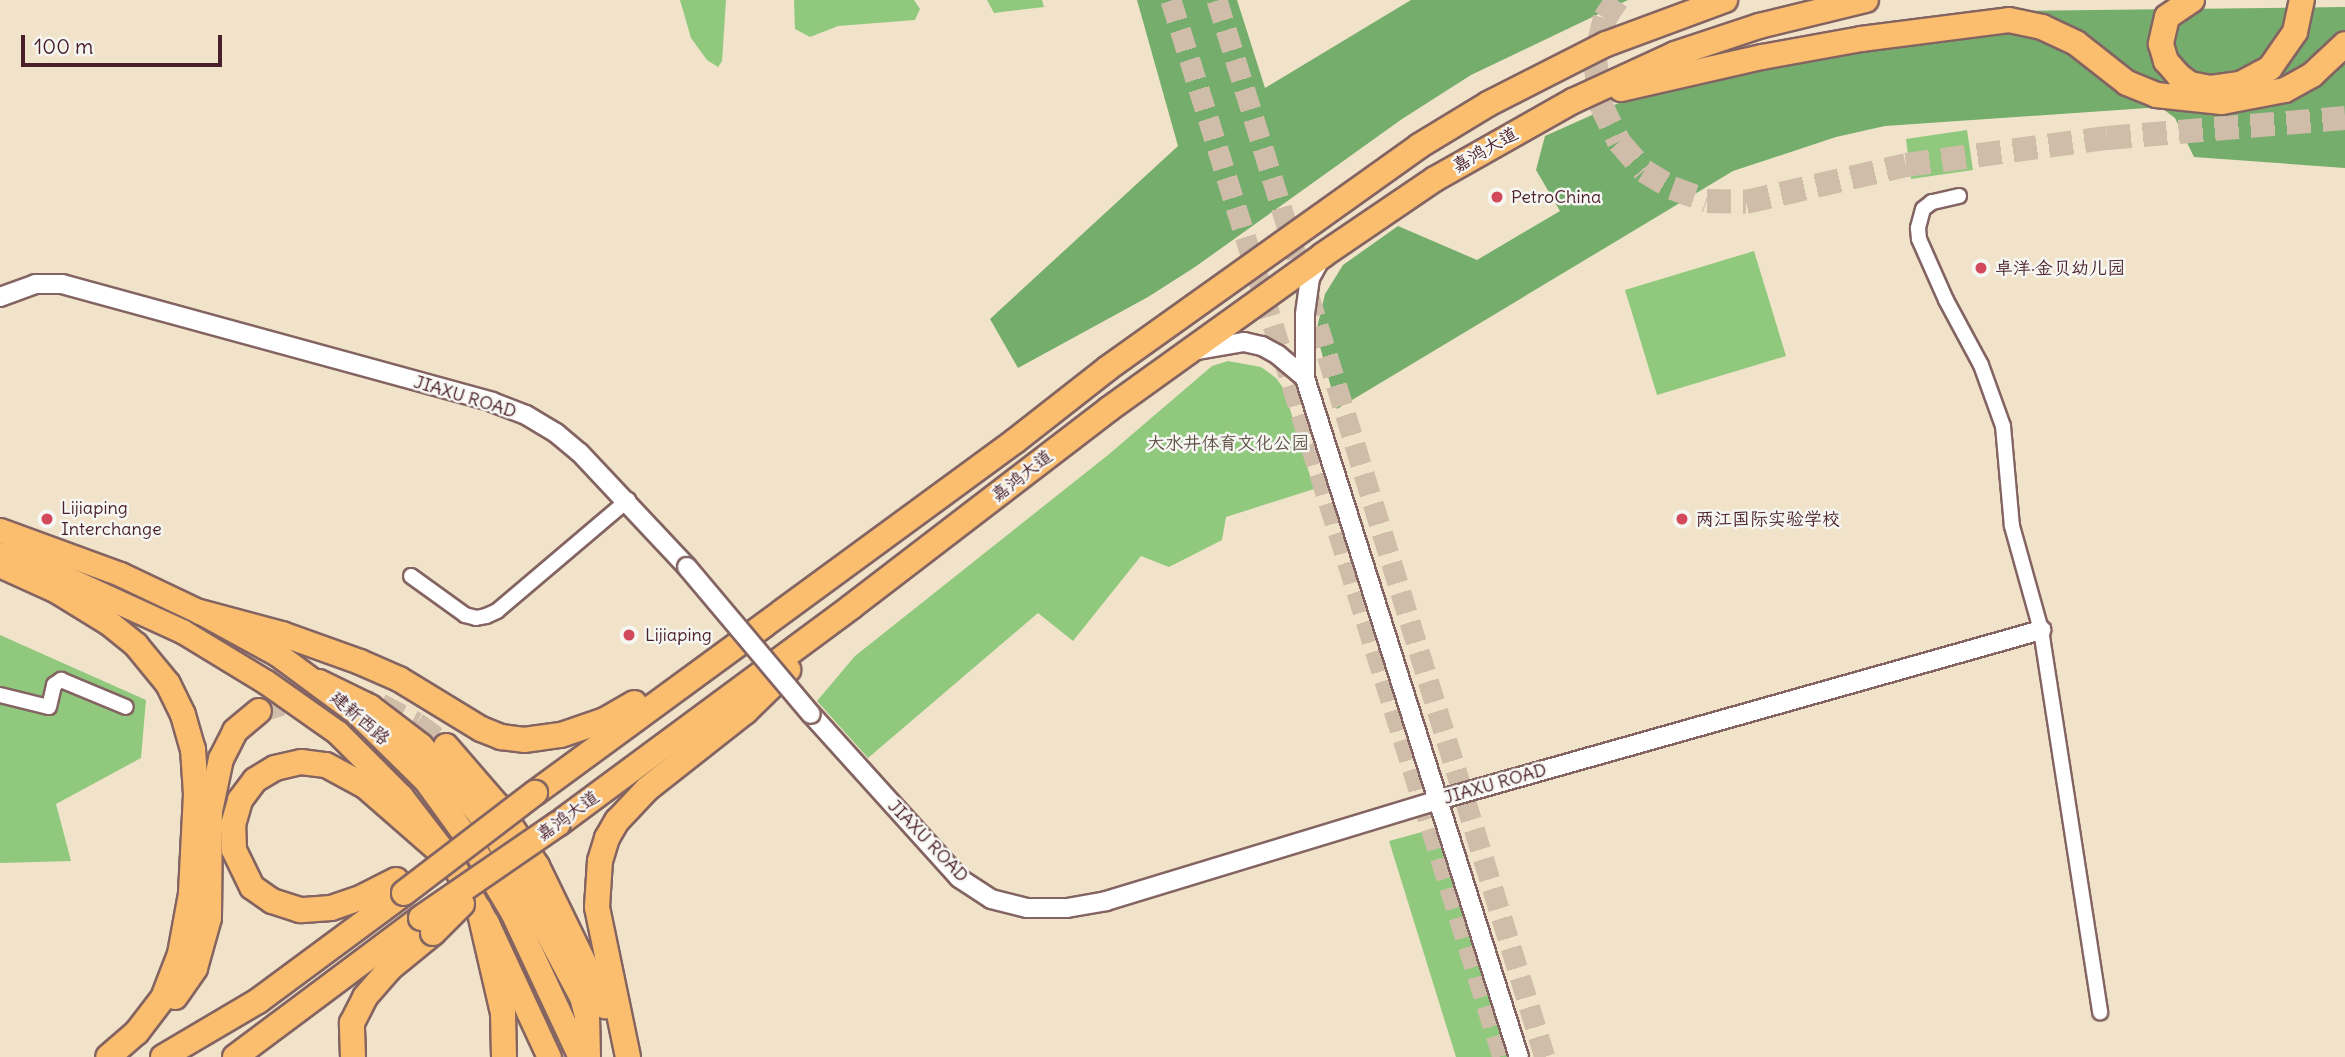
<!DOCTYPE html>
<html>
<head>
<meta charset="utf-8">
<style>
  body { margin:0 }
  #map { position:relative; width:2345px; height:1057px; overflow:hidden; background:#f0e3c9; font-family:Delius,"LXGW WenKai TC",sans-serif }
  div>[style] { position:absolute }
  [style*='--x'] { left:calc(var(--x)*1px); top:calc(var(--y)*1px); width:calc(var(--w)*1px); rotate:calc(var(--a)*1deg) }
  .green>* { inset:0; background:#90c97d }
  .forest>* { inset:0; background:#74ad6c }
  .secondary-tunnel>* { height:21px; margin-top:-10.5px; transform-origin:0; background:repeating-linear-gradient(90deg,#cfbca9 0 21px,transparent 0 31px) }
  .trunk-tunnel>* { height:24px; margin-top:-12px; transform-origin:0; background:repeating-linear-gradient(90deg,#cfbca9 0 24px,transparent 0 36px) }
  .roads { filter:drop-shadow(2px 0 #846462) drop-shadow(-2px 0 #846462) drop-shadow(0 2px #846462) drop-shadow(0 -2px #846462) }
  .minor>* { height:14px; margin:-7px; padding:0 7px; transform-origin:7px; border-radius:7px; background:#fff }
  .tertiary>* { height:18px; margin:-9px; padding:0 9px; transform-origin:9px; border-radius:9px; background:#fff }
  .primary>* { height:23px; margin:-11.5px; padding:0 11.5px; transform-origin:11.5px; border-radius:11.5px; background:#fabe6e }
  .trunk>* { height:24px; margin:-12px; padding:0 12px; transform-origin:12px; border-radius:12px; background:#fabe6e }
  .bridges { filter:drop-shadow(2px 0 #846462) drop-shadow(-2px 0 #846462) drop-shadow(0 2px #846462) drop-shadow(0 -2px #846462) }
  .tertiary-bridge>* { height:18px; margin:-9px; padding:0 9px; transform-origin:9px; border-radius:9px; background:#fff }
  .trunk-bridge>* { height:24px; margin:-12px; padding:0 12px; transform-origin:12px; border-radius:12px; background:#fabe6e }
  .dots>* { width:19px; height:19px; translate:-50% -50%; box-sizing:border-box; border:4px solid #f6f6f2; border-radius:50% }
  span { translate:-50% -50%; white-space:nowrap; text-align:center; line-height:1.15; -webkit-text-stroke:5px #f6f6f2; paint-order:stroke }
  .street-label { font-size:18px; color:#4a1f2b }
  .poi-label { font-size:18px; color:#4a1f2b }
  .left { translate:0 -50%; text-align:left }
  .park-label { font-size:18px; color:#5f5244 }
  .scale { position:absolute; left:21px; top:35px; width:201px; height:32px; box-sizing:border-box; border:4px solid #4a1f2b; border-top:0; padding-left:9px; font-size:21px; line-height:24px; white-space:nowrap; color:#4a1f2b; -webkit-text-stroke:5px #f6f6f2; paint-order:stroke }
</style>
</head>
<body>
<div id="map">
  <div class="green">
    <i style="clip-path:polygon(680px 0,726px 0,722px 61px,718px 67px,707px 60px,691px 38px)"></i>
    <i style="clip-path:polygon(794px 0,914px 0,920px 9px,915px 20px,838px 26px,810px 37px,795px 29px)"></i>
    <i style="clip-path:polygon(987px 0,1042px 0,1044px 7px,994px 13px)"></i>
    <i style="clip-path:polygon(1967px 130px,1973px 170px,1911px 179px,1906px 139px)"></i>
    <i style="clip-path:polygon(1754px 251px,1786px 356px,1657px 395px,1625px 290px)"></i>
    <i style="clip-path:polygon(1228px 361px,1261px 367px,1276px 378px,1284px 389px,1314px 489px,1226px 517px,1222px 540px,1169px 567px,1141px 556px,1073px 641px,1038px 613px,868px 758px,817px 701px,855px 656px,1108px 455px,1212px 366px)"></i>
    <i style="clip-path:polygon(0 635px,146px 700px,141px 758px,56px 804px,71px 861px,0 863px)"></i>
    <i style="clip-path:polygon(1422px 832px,1441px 841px,1510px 1057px,1456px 1057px,1389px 841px)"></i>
  </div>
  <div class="forest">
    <i style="clip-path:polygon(1137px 0,1237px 0,1265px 88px,1411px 0,1628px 0,1471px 75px,1402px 119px,1195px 267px,1148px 297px,1018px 368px,990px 319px,1178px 146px)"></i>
    <i style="clip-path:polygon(2345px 7px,2345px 168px,2194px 157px,2175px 118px,2163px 109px,2147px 108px,1885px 126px,1836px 137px,1733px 171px,1337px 409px,1316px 332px,1325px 294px,1343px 265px,1398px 226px,1477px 260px,1560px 211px,1536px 170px,1545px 136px,1621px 102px,1657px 88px,2000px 11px)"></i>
  </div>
  <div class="secondary-tunnel">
    <i style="--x:1171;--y:0;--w:1108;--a:72.56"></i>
    <i style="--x:1217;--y:0;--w:1107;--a:72.76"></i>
  </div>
  <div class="trunk-tunnel">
    <i style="--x:1617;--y:0;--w:22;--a:124"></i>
    <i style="--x:1605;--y:18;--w:41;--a:104"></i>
    <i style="--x:1595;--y:58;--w:45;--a:83.7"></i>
    <i style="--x:1600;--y:103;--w:43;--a:64"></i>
    <i style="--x:1619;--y:142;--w:38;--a:49"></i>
    <i style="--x:1644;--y:171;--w:33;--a:31"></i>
    <i style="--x:1672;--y:188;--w:37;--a:20"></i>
    <i style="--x:1707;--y:201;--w:39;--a:1"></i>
    <i style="--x:1746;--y:202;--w:164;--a:-13"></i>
    <i style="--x:1906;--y:165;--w:203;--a:-7.7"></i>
    <i style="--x:2107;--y:138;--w:239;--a:-4.8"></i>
    <i style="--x:259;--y:711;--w:52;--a:-18.1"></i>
    <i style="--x:308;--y:695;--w:40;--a:4.3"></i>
    <i style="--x:348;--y:698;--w:33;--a:12"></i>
    <i style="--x:380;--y:705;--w:41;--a:27.8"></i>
    <i style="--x:416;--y:724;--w:37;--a:36"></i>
  </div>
  <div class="roads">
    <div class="minor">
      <i style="--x:1959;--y:196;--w:28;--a:167"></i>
      <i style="--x:1932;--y:202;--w:11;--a:142"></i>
      <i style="--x:1923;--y:209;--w:20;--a:105"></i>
      <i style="--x:1918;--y:228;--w:11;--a:85"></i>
      <i style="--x:1919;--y:239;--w:67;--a:66.1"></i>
      <i style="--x:1946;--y:300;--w:74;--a:61.7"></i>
      <i style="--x:1981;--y:365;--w:65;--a:70.2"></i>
      <i style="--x:2003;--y:426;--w:100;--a:84.9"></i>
      <i style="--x:2012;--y:526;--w:108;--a:74.4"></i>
      <i style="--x:2041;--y:630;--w:387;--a:81.2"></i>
      <i style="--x:411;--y:576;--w:67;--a:35.8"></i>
      <i style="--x:465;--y:615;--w:11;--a:15"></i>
      <i style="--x:476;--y:618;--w:10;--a:-11"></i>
      <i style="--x:486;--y:616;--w:12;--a:-24"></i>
      <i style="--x:497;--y:611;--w:172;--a:-40.3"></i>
      <i style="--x:0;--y:695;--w:50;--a:13.8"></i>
      <i style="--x:49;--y:707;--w:23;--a:-77"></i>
      <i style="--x:54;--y:685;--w:9;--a:-36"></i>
      <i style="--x:61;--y:680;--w:70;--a:22.6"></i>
    </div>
    <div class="tertiary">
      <i style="--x:1320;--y:260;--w:21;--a:119"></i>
      <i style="--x:1310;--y:278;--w:37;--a:98"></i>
      <i style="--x:1305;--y:315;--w:63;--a:90"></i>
      <i style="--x:1305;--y:378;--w:712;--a:72.51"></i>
      <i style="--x:0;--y:297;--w:37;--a:-20"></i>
      <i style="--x:35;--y:284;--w:27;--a:0"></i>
      <i style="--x:62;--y:284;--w:446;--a:15.3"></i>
      <i style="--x:492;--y:402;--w:36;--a:21"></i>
      <i style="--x:526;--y:415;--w:35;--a:31"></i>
      <i style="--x:556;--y:433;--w:31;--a:40"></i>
      <i style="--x:580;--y:453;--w:156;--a:46.8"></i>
      <i style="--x:1198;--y:350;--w:47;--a:-9.9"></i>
      <i style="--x:1244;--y:342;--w:18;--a:13"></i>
      <i style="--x:1262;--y:346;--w:18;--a:29"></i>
      <i style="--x:1278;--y:355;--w:35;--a:40"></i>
      <i style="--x:811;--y:714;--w:221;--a:47.9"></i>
      <i style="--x:959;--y:878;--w:38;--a:33"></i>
      <i style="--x:991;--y:899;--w:37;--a:14"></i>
      <i style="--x:1027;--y:908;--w:40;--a:0"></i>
      <i style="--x:1067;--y:908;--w:40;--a:-10"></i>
      <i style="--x:1106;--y:901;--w:347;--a:-16.9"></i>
      <i style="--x:1438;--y:800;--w:627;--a:-15.74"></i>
    </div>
    <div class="primary">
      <i style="--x:0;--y:530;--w:128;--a:20.1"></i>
      <i style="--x:120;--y:574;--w:89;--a:25.4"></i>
      <i style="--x:200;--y:612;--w:88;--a:28.6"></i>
      <i style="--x:277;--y:654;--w:101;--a:36.5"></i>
      <i style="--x:358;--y:714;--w:94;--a:44.6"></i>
      <i style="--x:425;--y:780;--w:80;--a:54.1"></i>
      <i style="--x:472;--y:845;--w:78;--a:59.2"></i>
      <i style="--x:512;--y:912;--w:160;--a:64.9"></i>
      <i style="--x:0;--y:554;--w:70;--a:20"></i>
      <i style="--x:66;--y:578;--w:128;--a:24.6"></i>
      <i style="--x:182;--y:631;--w:98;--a:31.3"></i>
      <i style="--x:266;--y:682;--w:87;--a:35.2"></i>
      <i style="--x:337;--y:732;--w:91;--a:45"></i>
      <i style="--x:401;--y:796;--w:82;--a:52.4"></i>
      <i style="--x:451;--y:861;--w:72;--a:59.9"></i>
      <i style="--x:487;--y:923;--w:148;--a:65.2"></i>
    </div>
    <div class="trunk">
      <i style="--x:2192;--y:0;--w:30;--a:146"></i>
      <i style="--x:2167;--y:17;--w:28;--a:103"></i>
      <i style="--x:2161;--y:44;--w:18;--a:74"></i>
      <i style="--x:2166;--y:61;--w:20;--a:49"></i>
      <i style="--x:2179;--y:76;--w:14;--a:36"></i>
      <i style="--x:2190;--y:84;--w:21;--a:11"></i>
      <i style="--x:2211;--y:88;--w:29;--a:-8"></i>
      <i style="--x:2240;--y:84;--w:34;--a:-28"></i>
      <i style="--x:2270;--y:68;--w:44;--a:-55.2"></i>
      <i style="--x:2295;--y:32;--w:33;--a:-78"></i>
      <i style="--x:1621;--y:89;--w:145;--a:-12.8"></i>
      <i style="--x:1762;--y:57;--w:101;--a:-10.3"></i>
      <i style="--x:1861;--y:39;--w:149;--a:-7.3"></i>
      <i style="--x:2009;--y:20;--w:34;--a:12"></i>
      <i style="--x:2042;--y:27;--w:38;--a:25"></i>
      <i style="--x:2076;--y:43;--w:65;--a:38.1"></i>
      <i style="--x:2127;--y:83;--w:31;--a:22"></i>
      <i style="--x:2156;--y:95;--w:66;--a:6.1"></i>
      <i style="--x:2222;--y:102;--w:64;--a:-10.8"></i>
      <i style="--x:2285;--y:90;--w:31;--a:-29"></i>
      <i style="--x:2312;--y:75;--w:45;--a:-43.2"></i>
      <i style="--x:0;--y:565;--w:63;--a:24.5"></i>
      <i style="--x:57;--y:591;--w:61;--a:31.6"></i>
      <i style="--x:109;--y:623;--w:35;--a:39"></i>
      <i style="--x:136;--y:645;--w:50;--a:50.6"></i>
      <i style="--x:168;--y:684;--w:34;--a:64"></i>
      <i style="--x:183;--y:715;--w:35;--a:74"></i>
      <i style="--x:193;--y:749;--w:45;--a:86.2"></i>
      <i style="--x:196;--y:794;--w:100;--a:92.9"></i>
      <i style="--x:191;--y:894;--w:61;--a:100.4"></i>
      <i style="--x:180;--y:954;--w:47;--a:111.1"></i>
      <i style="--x:163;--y:998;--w:43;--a:127.4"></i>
      <i style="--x:137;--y:1032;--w:38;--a:139"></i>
      <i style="--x:200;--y:612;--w:85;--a:15"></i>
      <i style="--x:282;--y:634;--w:83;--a:19.7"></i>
      <i style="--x:360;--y:662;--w:43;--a:23.6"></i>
      <i style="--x:399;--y:679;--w:96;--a:31.4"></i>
      <i style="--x:481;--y:729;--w:22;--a:22"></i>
      <i style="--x:501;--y:737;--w:23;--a:7"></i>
      <i style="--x:524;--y:740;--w:37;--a:-8"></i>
      <i style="--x:561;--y:735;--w:46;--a:-18.8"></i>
      <i style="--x:605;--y:720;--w:34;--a:-30"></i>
      <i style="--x:319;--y:682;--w:57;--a:26.1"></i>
      <i style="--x:370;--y:707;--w:64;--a:37.4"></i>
      <i style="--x:421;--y:746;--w:89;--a:49.1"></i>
      <i style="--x:479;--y:813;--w:34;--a:54"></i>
      <i style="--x:499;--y:841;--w:177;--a:62"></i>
      <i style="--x:582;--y:997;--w:20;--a:75"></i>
      <i style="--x:587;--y:1016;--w:41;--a:88.6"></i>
      <i style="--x:446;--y:746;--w:78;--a:49.2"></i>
      <i style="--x:497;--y:805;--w:73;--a:56.7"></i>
      <i style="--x:537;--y:866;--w:156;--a:64.1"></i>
      <i style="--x:535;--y:793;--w:595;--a:-36.25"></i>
      <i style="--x:1015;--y:441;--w:118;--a:-38.1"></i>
      <i style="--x:1108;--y:368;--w:382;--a:-35.5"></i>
      <i style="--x:1419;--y:146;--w:81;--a:-31.3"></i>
      <i style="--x:1488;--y:104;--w:132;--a:-27"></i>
      <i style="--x:1606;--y:44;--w:127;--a:-20.3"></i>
      <i style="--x:558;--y:824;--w:365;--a:-36.5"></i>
      <i style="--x:851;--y:607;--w:325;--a:-37.5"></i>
      <i style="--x:1109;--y:409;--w:264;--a:-35.7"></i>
      <i style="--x:1323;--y:255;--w:135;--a:-34.2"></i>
      <i style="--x:1435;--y:179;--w:159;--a:-29.5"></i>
      <i style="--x:1573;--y:101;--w:112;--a:-24.7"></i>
      <i style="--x:1675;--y:54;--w:89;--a:-18.4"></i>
      <i style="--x:1759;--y:26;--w:110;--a:-13.7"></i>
      <i style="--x:396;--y:880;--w:37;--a:153"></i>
      <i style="--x:363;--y:897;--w:34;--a:161"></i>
      <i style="--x:331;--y:908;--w:31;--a:176"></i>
      <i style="--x:300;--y:910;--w:29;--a:-162"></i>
      <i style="--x:272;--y:901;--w:24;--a:-145"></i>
      <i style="--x:252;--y:887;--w:41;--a:-115.9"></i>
      <i style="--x:234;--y:850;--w:25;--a:-92"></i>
      <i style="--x:233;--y:825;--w:26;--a:-74"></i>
      <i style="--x:240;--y:800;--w:25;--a:-53"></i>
      <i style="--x:255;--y:780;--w:23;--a:-31"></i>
      <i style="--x:275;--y:768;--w:27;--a:-13"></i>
      <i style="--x:301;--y:762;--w:25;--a:7"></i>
      <i style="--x:326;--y:765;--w:44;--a:28.3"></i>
      <i style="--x:365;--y:786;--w:114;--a:41.1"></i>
      <i style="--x:479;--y:909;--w:107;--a:77"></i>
      <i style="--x:503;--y:1013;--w:44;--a:88.7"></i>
      <i style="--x:175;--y:997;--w:35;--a:-55"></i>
      <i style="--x:195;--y:968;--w:52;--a:-74.4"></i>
      <i style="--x:209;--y:918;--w:107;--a:-89.5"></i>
      <i style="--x:210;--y:811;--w:53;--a:-78.1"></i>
      <i style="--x:221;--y:759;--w:31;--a:-63"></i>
      <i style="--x:235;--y:731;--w:31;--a:-40"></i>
      <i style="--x:163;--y:1057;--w:110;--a:-30.5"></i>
      <i style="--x:258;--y:1001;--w:182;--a:-36.5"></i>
      <i style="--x:235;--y:1057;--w:232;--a:-36.8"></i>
      <i style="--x:353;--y:1057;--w:34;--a:-92"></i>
      <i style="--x:352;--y:1023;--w:29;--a:-63"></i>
      <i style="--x:365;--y:997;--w:37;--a:-49"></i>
      <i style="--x:389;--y:969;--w:57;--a:-39.3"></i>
      <i style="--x:628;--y:1057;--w:153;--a:-101.7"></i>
      <i style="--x:597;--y:907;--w:46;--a:-86.3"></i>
      <i style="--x:600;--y:861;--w:24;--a:-73"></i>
      <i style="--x:607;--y:838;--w:20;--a:-60"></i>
      <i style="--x:617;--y:821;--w:44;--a:-46.8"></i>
      <i style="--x:647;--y:789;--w:126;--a:-38.2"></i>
      <i style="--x:746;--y:711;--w:59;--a:-44.3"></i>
    </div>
  </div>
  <div class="bridges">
    <div class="tertiary-bridge">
      <i style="--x:687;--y:567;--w:192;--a:49.9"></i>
    </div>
    <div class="trunk-bridge">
      <i style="--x:404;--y:893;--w:165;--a:-37.4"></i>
      <i style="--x:421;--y:918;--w:166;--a:-34.5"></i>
      <i style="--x:433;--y:933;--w:41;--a:-45"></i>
    </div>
  </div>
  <div class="dots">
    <i style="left:1497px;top:197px;background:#d1495b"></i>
    <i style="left:1981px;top:268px;background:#d1495b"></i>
    <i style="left:47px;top:519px;background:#d1495b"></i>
    <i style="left:1682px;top:519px;background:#d1495b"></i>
    <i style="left:629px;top:635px;background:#d1495b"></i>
  </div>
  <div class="street-label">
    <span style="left:1485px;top:150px;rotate:-30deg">嘉鸿大道</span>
    <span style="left:465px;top:397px;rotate:17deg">JIAXU ROAD</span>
    <span style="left:1022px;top:476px;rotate:-38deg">嘉鸿大道</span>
    <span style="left:360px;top:718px;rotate:41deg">建新西路</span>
    <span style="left:1495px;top:784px;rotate:-16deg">JIAXU ROAD</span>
    <span style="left:568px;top:816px;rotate:-36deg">嘉鸿大道</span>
    <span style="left:928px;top:841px;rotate:46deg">JIAXU ROAD</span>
  </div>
  <div class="poi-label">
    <span class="left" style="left:1511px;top:197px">PetroChina</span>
    <span class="left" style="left:1995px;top:268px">卓洋·金贝幼儿园</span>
    <span class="left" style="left:61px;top:519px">Lijiaping<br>Interchange</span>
    <span class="left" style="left:1696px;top:519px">两江国际实验学校</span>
    <span class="left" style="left:645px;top:635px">Lijiaping</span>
  </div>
  <div class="park-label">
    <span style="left:1228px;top:443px">大水井体育文化公园</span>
  </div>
  <div class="scale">100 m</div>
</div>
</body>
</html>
